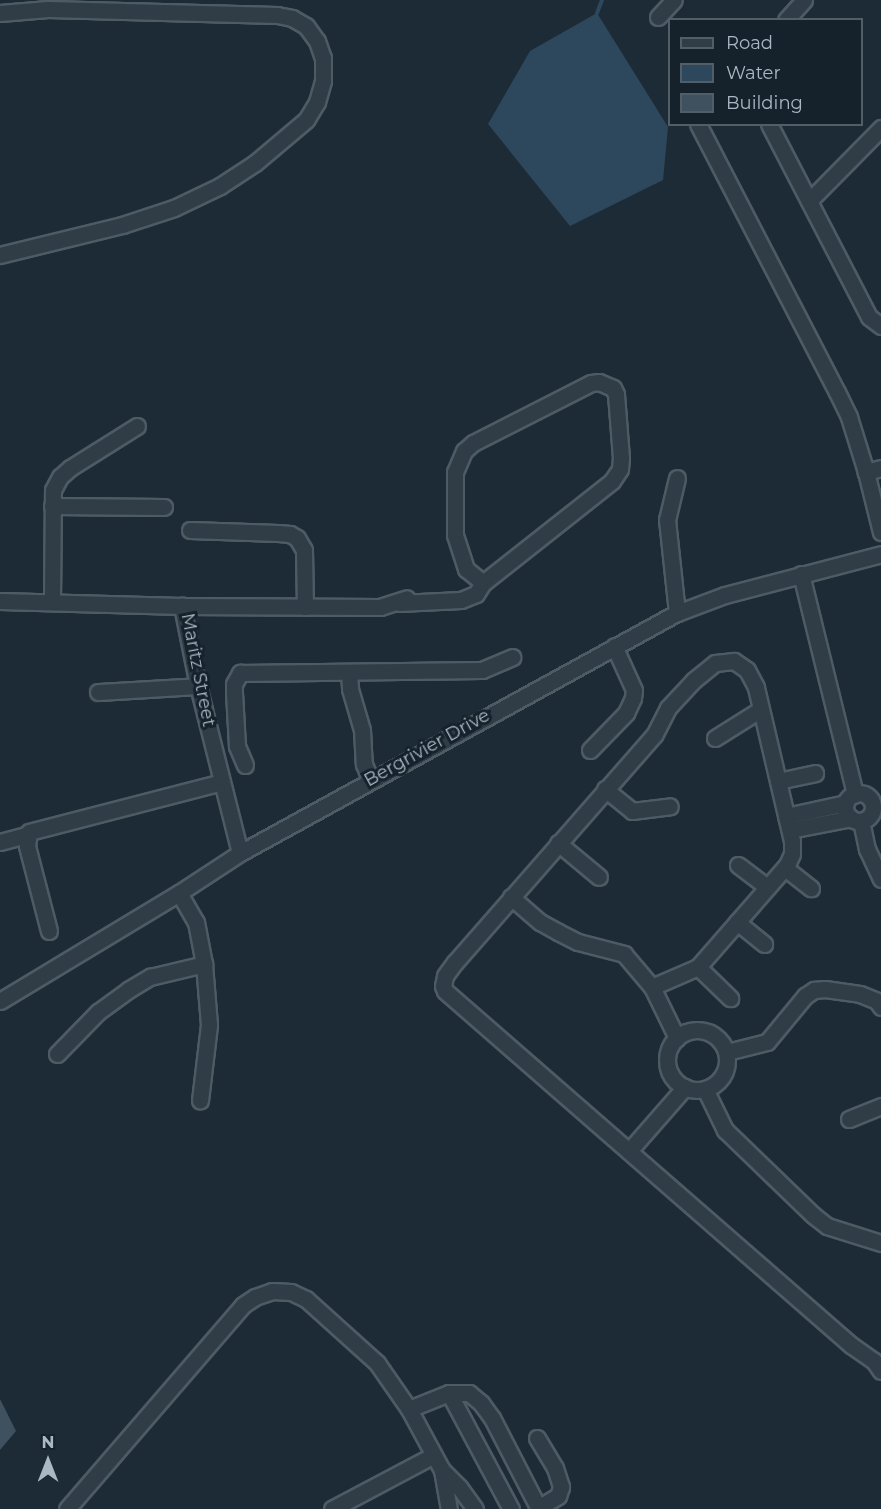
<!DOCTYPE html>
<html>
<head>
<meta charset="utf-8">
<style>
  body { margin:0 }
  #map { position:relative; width:881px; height:1509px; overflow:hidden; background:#1d2b36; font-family:Montserrat,sans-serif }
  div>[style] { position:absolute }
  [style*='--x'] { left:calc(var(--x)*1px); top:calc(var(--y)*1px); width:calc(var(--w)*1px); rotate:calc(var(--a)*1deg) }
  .water>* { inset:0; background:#2d485d }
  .stream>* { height:4px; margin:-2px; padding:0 2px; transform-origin:2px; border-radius:2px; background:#2d485d }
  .building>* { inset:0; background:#3f515e }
  .roads { filter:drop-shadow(2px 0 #4d5b65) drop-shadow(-2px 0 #4d5b65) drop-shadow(0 2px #4d5b65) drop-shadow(0 -2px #4d5b65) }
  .minor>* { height:15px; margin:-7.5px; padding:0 7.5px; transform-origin:7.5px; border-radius:7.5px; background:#303d47 }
  .minor>.ring { margin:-7.5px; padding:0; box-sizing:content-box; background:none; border:15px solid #303d47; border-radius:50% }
  span { translate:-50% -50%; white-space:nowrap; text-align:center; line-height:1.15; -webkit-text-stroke:6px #16222b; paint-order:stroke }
  .street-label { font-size:18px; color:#a9b8c4 }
  .legend { position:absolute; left:668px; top:18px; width:195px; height:108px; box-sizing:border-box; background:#16222b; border:2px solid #515e68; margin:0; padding:8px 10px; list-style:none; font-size:18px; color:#a9b8c4 }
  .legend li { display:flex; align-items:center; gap:12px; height:30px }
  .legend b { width:30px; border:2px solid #515e68 }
  .north { position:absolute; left:18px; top:1431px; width:60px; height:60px; -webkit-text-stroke:4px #16222b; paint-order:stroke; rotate:0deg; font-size:16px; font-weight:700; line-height:24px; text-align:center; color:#a9b8c4 }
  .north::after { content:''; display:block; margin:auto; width:21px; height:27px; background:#a9b8c4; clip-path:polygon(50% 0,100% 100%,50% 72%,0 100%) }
</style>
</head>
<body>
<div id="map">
  <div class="water">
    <i style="clip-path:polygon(597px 13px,668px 127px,663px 180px,570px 226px,488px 124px,530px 51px)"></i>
  </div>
  <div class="stream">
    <i style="--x:597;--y:13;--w:14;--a:-69"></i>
  </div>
  <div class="building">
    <i style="clip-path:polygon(0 1399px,16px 1431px,0 1450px)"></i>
  </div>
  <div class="roads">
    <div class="minor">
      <i style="--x:0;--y:13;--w:48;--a:-4.8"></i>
      <i style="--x:48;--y:9;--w:229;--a:1.5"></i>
      <i style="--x:277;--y:15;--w:15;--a:11"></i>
      <i style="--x:292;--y:18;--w:16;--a:30"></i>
      <i style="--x:306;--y:26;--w:19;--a:54"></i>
      <i style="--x:317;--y:41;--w:18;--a:71"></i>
      <i style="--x:323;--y:58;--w:23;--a:90"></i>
      <i style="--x:323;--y:81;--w:22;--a:106"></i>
      <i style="--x:317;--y:102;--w:21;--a:121"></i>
      <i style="--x:306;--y:120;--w:67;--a:139.9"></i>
      <i style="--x:255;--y:163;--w:42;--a:146.7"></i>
      <i style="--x:220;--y:186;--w:51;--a:154.4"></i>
      <i style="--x:174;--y:208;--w:55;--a:161.9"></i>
      <i style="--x:122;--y:225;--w:126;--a:166.2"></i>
      <i style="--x:658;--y:17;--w:23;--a:-47"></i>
      <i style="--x:786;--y:20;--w:27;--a:-48"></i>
      <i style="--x:698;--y:124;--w:302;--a:62.6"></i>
      <i style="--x:837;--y:392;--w:28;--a:64"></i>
      <i style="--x:849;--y:417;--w:58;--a:72.8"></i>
      <i style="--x:769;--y:124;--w:217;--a:62.6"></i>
      <i style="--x:869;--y:317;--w:15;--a:37"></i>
      <i style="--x:809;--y:201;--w:103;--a:-45.4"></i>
      <i style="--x:881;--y:468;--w:16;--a:165"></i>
      <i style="--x:866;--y:472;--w:62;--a:76"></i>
      <i style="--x:52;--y:506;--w:112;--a:0.5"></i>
      <i style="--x:190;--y:530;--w:88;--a:2"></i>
      <i style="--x:278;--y:533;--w:12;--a:5"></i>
      <i style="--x:290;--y:534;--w:8;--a:30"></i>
      <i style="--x:297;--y:538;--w:14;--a:60"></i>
      <i style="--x:304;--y:550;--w:57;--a:89"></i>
      <i style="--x:801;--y:574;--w:227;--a:76.2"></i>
      <i style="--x:0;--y:601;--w:182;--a:1.6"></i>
      <i style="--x:52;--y:602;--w:112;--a:-89.5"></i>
      <i style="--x:53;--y:490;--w:15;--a:-62"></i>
      <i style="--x:60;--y:477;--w:13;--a:-42"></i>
      <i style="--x:70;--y:468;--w:79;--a:-32.1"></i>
      <i style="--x:399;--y:603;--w:62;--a:-2.8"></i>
      <i style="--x:461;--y:600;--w:16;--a:-22"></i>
      <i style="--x:476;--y:594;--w:13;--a:-58"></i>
      <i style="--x:483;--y:583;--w:164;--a:-38.3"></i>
      <i style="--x:612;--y:481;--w:14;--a:-56"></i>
      <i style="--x:620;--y:469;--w:11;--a:-85"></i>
      <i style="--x:621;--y:458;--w:64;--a:-94.5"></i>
      <i style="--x:616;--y:394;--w:7;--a:-117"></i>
      <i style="--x:613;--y:388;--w:15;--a:-157"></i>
      <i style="--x:599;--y:382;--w:8;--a:173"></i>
      <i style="--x:591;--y:383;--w:132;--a:153"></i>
      <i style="--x:473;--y:443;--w:12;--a:138"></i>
      <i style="--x:464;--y:451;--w:23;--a:113"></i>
      <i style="--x:455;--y:472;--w:63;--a:90"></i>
      <i style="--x:455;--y:535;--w:36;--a:72"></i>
      <i style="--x:466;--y:569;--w:22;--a:39"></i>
      <i style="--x:677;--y:613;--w:94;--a:-96.1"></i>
      <i style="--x:667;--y:520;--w:43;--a:-76.6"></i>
      <i style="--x:349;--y:673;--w:16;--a:86"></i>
      <i style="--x:350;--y:689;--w:43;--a:73.7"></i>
      <i style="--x:362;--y:730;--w:34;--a:87"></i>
      <i style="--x:364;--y:764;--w:16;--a:68"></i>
      <i style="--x:98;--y:692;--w:100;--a:-3.4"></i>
      <i style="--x:715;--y:738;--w:54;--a:-32.2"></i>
      <i style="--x:590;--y:750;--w:52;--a:-45.8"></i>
      <i style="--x:626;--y:713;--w:17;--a:-65"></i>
      <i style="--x:633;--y:698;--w:8;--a:-83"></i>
      <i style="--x:634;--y:690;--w:48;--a:-114.4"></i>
      <i style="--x:245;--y:765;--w:21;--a:-113"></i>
      <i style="--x:237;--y:746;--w:53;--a:-93.2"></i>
      <i style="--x:234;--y:693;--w:9;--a:-90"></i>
      <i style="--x:234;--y:684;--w:13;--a:-61"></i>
      <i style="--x:240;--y:673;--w:242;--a:-0.7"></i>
      <i style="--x:482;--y:670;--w:33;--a:-23"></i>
      <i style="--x:778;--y:781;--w:38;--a:-12"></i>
      <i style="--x:605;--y:789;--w:35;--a:39"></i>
      <i style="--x:632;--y:811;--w:38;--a:-7"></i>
      <i class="ring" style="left:845px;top:793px;width:13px;height:13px"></i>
      <i style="--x:786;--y:816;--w:61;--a:-12.2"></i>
      <i style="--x:861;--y:821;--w:29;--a:78"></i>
      <i style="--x:867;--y:849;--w:33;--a:65"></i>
      <i style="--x:790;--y:830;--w:62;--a:-11.1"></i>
      <i style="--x:0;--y:842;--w:28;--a:-15"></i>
      <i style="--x:558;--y:843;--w:53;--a:39.7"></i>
      <i style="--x:240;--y:853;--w:172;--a:-104.1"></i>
      <i style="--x:198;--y:686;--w:82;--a:-101.3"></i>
      <i style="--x:182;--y:606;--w:198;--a:0.3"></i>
      <i style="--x:380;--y:607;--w:28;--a:-18"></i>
      <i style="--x:738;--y:865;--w:36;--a:37"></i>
      <i style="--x:785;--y:868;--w:33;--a:38"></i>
      <i style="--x:179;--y:893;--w:34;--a:60"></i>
      <i style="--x:196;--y:922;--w:43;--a:79.2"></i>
      <i style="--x:204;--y:964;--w:61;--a:85.3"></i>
      <i style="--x:209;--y:1025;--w:76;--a:96.8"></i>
      <i style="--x:511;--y:897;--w:38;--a:41"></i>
      <i style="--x:540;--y:922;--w:21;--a:29"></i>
      <i style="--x:558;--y:932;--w:22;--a:27"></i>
      <i style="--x:578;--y:942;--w:48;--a:14.6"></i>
      <i style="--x:624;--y:954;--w:43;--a:49.7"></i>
      <i style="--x:652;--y:987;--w:57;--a:63.9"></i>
      <i style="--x:737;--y:922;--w:35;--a:39"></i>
      <i style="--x:49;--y:931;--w:88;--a:-104.5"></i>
      <i style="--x:27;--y:846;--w:14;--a:-82"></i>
      <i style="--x:29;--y:832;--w:199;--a:-14.5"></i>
      <i style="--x:698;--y:967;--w:45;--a:44.1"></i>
      <i style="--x:652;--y:987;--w:50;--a:-23.5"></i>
      <i style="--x:698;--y:967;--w:135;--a:-48.9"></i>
      <i style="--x:787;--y:865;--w:12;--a:-66"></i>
      <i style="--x:792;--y:854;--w:13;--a:-90"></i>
      <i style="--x:792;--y:841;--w:158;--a:-103.2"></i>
      <i style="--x:756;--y:687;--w:19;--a:-118"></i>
      <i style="--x:747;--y:670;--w:16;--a:-145"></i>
      <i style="--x:734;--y:661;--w:19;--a:174"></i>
      <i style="--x:715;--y:663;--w:28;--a:141"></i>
      <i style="--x:693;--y:681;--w:37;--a:133"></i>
      <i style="--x:668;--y:708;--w:30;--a:117"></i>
      <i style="--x:654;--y:735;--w:302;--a:131.2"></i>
      <i style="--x:455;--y:962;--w:17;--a:126"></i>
      <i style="--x:445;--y:976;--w:10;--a:101"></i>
      <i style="--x:443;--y:986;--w:5;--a:68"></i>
      <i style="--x:445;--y:991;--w:539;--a:41.09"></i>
      <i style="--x:851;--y:1345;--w:28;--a:35"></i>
      <i style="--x:874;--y:1361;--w:12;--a:55"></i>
      <i style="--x:0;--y:1001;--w:209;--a:-31.1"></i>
      <i style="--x:179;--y:893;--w:73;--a:-33.3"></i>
      <i style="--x:240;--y:853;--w:499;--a:-28.8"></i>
      <i style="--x:677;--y:613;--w:51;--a:-20.6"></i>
      <i style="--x:725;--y:595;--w:161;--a:-14.7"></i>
      <i class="ring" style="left:667px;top:1030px;width:45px;height:45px"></i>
      <i style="--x:727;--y:1052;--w:41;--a:-14"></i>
      <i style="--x:767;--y:1042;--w:60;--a:-50.4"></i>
      <i style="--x:805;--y:996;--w:11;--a:-34"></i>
      <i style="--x:814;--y:990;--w:11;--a:-5"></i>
      <i style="--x:825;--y:989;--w:35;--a:8"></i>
      <i style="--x:860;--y:994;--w:18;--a:22"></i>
      <i style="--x:877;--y:1001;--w:7;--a:56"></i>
      <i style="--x:57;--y:1054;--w:59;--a:-45.7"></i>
      <i style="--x:98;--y:1012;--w:37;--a:-36"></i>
      <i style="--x:128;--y:990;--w:26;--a:-31"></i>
      <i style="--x:150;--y:977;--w:56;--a:-13.5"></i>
      <i style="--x:705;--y:1089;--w:46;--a:64"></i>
      <i style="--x:725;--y:1130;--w:122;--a:44"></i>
      <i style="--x:813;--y:1215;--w:18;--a:38"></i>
      <i style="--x:827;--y:1226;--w:57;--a:17.5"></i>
      <i style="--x:849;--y:1119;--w:35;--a:-22"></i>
      <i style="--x:629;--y:1151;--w:85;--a:-48.8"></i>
      <i style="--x:449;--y:1393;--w:132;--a:61.9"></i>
      <i style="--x:409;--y:1409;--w:43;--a:-21.8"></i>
      <i style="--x:449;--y:1393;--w:20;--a:0"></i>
      <i style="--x:469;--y:1393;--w:16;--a:40"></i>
      <i style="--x:481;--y:1403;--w:19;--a:54"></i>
      <i style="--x:492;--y:1418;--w:102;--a:62.7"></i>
      <i style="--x:537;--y:1438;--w:35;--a:59"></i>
      <i style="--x:555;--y:1468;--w:20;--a:72"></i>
      <i style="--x:561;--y:1487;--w:9;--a:108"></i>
      <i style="--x:558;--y:1496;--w:23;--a:149"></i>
      <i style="--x:442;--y:1470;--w:40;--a:80"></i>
      <i style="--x:67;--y:1509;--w:269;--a:-49.2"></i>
      <i style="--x:243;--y:1305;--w:14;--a:-34"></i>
      <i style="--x:255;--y:1297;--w:18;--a:-19"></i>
      <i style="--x:272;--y:1291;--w:19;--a:3"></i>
      <i style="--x:291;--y:1292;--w:17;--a:25"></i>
      <i style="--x:306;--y:1299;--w:96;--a:42"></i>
      <i style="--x:377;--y:1363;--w:56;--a:55.2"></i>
      <i style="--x:409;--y:1409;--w:69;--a:61.6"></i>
      <i style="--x:442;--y:1470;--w:24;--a:45"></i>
      <i style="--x:459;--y:1487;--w:27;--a:54"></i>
      <i style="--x:332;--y:1509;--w:115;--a:-27.9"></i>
    </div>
  </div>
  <div class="street-label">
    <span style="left:198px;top:670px;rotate:79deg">Maritz Street</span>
    <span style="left:427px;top:748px;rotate:-29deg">Bergrivier Drive</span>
  </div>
  <ul class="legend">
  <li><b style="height:8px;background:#303d47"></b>Road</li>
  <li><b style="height:16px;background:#2d485d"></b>Water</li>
  <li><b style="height:16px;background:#3f515e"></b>Building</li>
  </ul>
  <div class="north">N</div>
</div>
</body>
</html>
